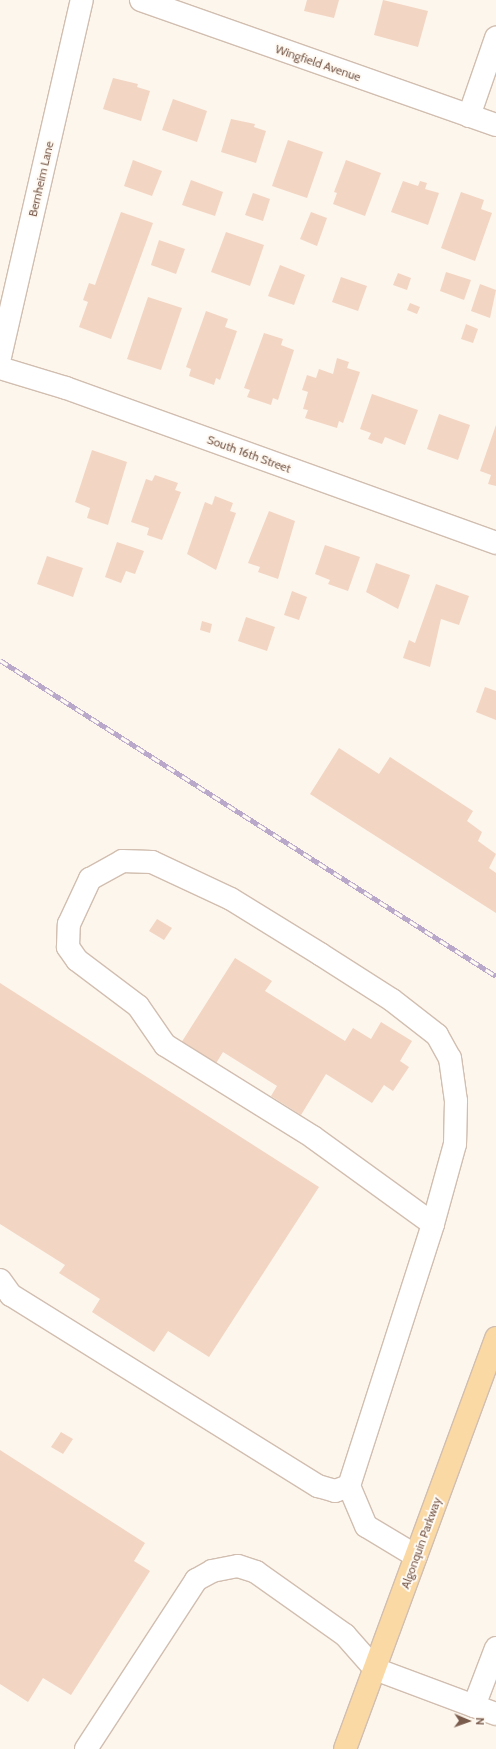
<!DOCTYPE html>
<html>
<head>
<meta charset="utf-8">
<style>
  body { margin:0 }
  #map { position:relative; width:496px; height:1749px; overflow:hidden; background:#fdf6ec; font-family:Cabin,sans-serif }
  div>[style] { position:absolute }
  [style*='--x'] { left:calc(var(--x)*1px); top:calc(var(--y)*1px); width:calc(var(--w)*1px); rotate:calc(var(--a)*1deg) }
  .building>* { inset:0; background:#f3d5c3 }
  .roads { filter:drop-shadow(1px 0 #d1beb0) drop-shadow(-1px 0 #d1beb0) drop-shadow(0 1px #d1beb0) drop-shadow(0 -1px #d1beb0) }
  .minor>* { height:22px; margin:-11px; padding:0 11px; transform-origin:11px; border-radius:11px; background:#fff }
  .major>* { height:22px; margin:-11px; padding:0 11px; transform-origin:11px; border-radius:11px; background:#fbd9a5 }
  .rail>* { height:4.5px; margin-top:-2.25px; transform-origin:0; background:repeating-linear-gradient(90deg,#fffaf3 0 9px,#b9a8c9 0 18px); box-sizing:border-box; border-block:1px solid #b9a8c9 }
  span { translate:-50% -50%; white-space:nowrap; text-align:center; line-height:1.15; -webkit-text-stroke:4px #fffaf3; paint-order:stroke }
  .street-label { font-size:12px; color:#7a5c4d }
  .north { position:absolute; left:448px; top:1701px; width:40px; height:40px; -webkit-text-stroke:3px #fffaf3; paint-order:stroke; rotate:92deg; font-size:11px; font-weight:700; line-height:16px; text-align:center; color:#7a5c4d }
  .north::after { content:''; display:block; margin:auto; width:14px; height:18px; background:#7a5c4d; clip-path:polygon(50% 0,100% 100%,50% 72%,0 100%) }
</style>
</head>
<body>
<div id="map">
  <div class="building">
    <i style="clip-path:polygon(307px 0,339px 0,334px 18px,304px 11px)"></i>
    <i style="clip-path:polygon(383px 0,428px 11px,418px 47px,374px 35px)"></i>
    <i style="clip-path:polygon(113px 78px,138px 84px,137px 87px,150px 91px,141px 121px,103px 109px)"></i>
    <i style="clip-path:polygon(173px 99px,207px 111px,197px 142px,162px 130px)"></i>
    <i style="clip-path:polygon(231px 119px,255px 124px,254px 127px,266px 131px,256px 163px,221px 152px)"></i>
    <i style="clip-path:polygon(288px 140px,323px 152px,307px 198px,272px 186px)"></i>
    <i style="clip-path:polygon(133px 160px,162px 171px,152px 196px,124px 186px)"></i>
    <i style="clip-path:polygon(346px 160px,381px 173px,365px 216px,333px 204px,337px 193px,334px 192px)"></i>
    <i style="clip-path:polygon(191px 180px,223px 192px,215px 216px,182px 205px)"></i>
    <i style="clip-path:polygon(403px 181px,418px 186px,420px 181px,427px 183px,425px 189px,439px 193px,428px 225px,391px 212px)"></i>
    <i style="clip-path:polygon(461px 192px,484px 200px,481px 209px,492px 213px,475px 261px,441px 248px)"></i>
    <i style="clip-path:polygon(253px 193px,270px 199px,263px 221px,245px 215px)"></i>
    <i style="clip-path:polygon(121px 212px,153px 223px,111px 339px,79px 327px,88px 302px,83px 300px,89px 283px,95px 285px)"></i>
    <i style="clip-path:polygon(311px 212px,327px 218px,317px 246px,300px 239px)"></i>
    <i style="clip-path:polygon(226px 232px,264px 245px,250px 286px,211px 272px)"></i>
    <i style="clip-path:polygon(159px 240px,185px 249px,176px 274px,151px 265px)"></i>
    <i style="clip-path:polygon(280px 265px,305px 275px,294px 305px,268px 296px)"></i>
    <i style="clip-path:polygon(446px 272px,471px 280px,464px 300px,440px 291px)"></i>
    <i style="clip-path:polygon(398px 273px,411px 278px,407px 290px,393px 285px)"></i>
    <i style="clip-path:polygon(341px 277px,367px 286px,358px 311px,332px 302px)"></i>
    <i style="clip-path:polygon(480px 284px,496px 290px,490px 318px,471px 311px)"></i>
    <i style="clip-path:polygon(148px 297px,182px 308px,161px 370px,127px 359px)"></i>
    <i style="clip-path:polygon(410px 303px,420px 307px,417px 314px,407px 310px)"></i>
    <i style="clip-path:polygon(206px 311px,228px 319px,225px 327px,237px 331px,220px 380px,216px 378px,214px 385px,189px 376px,191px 369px,186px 367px)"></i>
    <i style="clip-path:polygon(466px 324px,478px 329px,473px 343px,461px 339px)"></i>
    <i style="clip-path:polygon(264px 333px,283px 339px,281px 345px,294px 350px,278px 400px,273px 398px,271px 405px,247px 397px,250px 390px,244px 388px)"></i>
    <i style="clip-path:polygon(337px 358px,349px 362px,347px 368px,360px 372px,343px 423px,339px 421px,337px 428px,305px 418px,308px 410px,303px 409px,308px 392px,302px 390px,307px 375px,316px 378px,319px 369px,333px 374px)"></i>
    <i style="clip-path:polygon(372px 394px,418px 410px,405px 445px,385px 437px,382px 444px,368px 439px,371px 433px,360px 429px)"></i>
    <i style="clip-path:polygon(439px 414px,470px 425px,458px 460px,427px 449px)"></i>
    <i style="clip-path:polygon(496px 425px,496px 486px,488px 484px,491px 475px,480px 471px)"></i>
    <i style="clip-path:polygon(92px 450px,127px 462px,108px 525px,87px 518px,90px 508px,75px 502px)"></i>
    <i style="clip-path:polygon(155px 475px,178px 483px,175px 490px,181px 492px,162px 540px,147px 535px,149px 528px,131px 522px,146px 479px,152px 481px)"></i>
    <i style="clip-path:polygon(215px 496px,233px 503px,230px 511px,236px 513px,216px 570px,187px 554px,205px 502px,212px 505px)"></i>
    <i style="clip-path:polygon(269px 511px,295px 521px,278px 579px,258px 572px,260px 567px,248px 563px)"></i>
    <i style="clip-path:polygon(117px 542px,144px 551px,135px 574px,126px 571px,121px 583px,105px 577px)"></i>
    <i style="clip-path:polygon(325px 545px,360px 557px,348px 591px,328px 584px,330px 580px,315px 574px)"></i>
    <i style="clip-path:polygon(47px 556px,83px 568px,73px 597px,37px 584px)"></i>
    <i style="clip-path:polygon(376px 563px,410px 575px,398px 609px,366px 592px)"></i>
    <i style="clip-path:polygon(436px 584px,469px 596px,459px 625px,441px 619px,430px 667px,403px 658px,409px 640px,415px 643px)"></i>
    <i style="clip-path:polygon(292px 591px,307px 597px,299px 620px,284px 615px)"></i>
    <i style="clip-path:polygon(246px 617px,275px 627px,267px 651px,238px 641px)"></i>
    <i style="clip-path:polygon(202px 621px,212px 624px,210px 633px,200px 630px)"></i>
    <i style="clip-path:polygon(485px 687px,496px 691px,496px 720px,476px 712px)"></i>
    <i style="clip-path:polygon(339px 748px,379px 774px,390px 757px,473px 811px,467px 821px,482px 832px,478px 841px,496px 854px,489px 868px,496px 873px,496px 913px,310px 794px)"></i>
    <i style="clip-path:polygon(157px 919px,172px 928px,164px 940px,149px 931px)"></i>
    <i style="clip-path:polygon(235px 958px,272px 981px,265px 991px,345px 1041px,353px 1028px,371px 1039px,381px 1022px,412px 1041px,400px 1061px,409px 1067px,393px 1091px,384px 1085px,372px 1103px,326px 1074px,301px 1115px,271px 1096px,277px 1086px,223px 1052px,215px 1065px,181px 1043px)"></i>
    <i style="clip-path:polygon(0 983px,319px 1187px,209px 1357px,168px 1331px,154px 1352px,92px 1312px,100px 1299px,59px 1273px,65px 1265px,0 1224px)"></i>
    <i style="clip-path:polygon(61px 1432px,73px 1439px,63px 1454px,51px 1447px)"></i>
    <i style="clip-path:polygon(0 1450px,145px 1543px,134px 1561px,150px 1571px,71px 1695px,43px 1678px,28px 1702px,0 1684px)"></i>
  </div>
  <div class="roads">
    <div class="minor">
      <i style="--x:141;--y:0;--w:376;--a:19.4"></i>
      <i style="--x:469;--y:116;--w:83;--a:-70.9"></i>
      <i style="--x:0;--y:357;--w:366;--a:-77.1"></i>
      <i style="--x:0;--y:368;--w:69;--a:16.9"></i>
      <i style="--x:66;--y:388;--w:457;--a:19.8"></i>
      <i style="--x:0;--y:1280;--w:19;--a:54"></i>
      <i style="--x:11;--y:1295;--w:362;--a:31.9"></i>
      <i style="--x:318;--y:1486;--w:18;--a:16"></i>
      <i style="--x:335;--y:1491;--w:15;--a:-20"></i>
      <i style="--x:416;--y:1556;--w:58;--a:-149"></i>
      <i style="--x:366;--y:1526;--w:43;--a:-113"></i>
      <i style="--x:349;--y:1486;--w:275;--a:-72.2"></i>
      <i style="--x:433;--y:1224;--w:148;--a:-144.1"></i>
      <i style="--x:313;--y:1137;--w:174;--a:-148.1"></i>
      <i style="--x:165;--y:1045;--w:47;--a:-124.7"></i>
      <i style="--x:138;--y:1006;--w:76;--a:-143"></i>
      <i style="--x:77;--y:960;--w:16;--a:-125"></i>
      <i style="--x:68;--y:947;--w:23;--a:-88"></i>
      <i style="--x:69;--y:924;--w:50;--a:-65"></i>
      <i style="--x:90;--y:879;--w:37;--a:-29"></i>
      <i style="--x:122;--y:861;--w:30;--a:2"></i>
      <i style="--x:152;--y:862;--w:87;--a:25.1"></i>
      <i style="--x:231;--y:899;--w:105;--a:31.7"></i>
      <i style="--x:320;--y:954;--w:85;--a:32.6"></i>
      <i style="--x:392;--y:1000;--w:57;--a:37.9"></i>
      <i style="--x:437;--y:1035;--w:26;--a:61"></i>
      <i style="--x:450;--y:1058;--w:43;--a:82.1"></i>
      <i style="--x:456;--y:1101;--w:43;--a:91.3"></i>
      <i style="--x:455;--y:1144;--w:83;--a:105.4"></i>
      <i style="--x:474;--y:1706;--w:23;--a:20"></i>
      <i style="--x:86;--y:1749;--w:202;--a:-56.9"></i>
      <i style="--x:196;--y:1580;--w:18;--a:-29"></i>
      <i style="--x:212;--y:1571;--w:26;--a:-11"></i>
      <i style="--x:238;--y:1566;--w:19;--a:18"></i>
      <i style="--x:256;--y:1572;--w:109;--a:35.3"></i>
      <i style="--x:345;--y:1635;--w:45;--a:48.6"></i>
      <i style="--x:375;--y:1669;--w:106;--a:20.5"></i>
      <i style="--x:474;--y:1706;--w:62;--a:-69.2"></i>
    </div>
    <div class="major">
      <i style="--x:345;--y:1749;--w:438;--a:-69.8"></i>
    </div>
  </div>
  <div class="rail">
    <i style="--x:0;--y:660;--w:588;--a:32.5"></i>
  </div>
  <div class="street-label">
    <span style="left:318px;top:63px;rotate:19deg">Wingfield Avenue</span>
    <span style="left:41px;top:179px;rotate:-77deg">Bernheim Lane</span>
    <span style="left:249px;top:454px;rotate:20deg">South 16th Street</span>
    <span style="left:421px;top:1543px;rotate:-70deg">Algonquin Parkway</span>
  </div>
  <div class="north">N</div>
</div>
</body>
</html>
